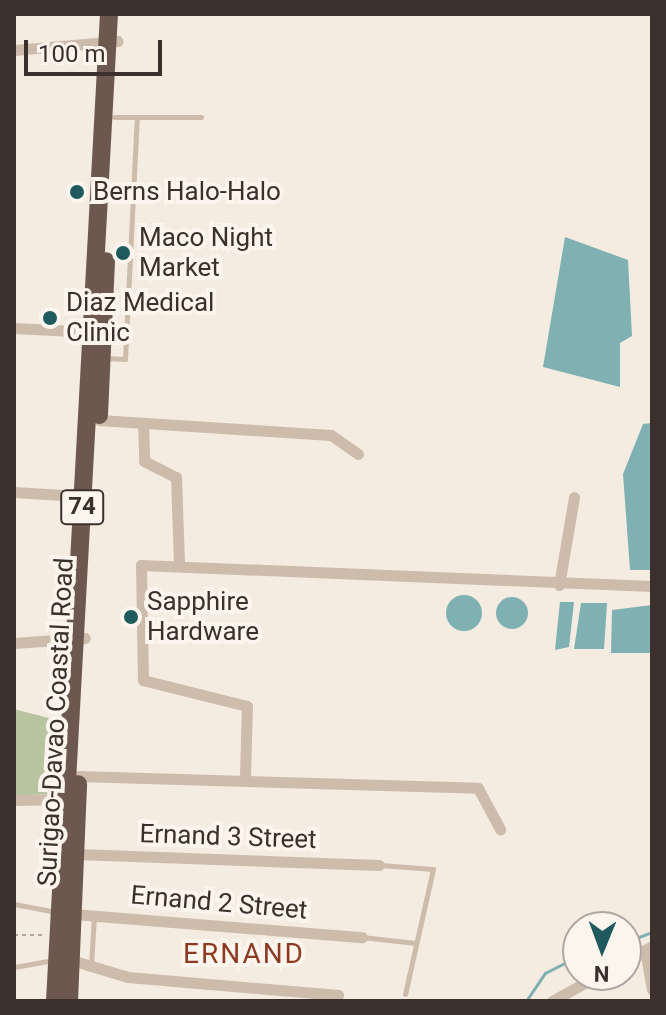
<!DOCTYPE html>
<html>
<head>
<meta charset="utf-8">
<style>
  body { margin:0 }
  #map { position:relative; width:666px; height:1015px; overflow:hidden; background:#f4ebe1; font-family:Roboto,sans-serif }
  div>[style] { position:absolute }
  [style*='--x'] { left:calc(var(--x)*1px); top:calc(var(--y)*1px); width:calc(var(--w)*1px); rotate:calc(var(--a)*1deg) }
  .green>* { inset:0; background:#b8c4a0 }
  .water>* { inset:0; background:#7fb0b2 }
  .round { border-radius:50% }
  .stream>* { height:3px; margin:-1.5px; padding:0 1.5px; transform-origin:1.5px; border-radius:1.5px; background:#7fb0b2 }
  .path>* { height:2px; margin-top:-1px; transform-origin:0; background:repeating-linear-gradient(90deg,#b9a596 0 4px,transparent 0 8px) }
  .service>* { height:5px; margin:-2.5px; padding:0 2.5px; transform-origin:2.5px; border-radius:2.5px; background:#cdbbac }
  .minor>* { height:11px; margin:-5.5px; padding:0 5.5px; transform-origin:5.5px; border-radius:5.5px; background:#cdbbac }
  .trunk>* { height:18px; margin:-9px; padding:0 9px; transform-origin:9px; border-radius:9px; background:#6c584f }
  .dots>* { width:22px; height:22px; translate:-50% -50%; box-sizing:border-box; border:4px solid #fbf5ee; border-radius:50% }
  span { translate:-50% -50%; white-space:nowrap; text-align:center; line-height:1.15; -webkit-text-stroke:8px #fbf5ee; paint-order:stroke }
  .shield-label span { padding:2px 6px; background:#fbf5ee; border:2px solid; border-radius:6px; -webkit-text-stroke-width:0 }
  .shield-label { font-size:24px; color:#3b302b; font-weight:700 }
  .poi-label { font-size:26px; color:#3b302b }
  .left { translate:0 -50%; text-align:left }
  .street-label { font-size:26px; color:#3b302b }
  .neighbourhood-label { font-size:28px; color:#8c3b22; letter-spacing:2px }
  .frame { position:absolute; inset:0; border:16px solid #3b302b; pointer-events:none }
  .north { position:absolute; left:562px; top:911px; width:80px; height:80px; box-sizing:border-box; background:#fbf5ee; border:2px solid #aea6a0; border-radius:50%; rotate:181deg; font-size:22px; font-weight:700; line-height:32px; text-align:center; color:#3b302b }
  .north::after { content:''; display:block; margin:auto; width:28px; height:36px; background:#1f5a5e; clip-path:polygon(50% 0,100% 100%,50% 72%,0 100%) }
  .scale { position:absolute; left:24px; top:40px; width:138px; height:36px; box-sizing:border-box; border:4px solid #3b302b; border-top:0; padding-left:10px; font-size:24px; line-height:28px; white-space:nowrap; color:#3b302b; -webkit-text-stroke:6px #fbf5ee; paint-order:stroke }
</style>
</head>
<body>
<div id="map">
  <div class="green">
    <i style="clip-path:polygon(14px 709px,52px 719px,50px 794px,14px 796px)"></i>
  </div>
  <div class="water">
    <i style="clip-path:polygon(565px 237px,628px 260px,632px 336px,620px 343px,620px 387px,543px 367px)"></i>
    <i style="clip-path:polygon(652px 423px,652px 570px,630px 570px,623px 474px,643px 424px)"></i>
    <i class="round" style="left:446px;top:595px;width:36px;height:36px"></i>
    <i class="round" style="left:496px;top:597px;width:32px;height:32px"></i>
    <i style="clip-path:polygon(560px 602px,574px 602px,569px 647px,555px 650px)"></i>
    <i style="clip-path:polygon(581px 603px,607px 603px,604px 649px,574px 649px)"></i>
    <i style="clip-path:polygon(652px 605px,652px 653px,611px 653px,612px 610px)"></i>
  </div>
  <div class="stream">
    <i style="--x:626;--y:942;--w:28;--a:-21"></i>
    <i style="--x:526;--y:1001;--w:34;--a:-56"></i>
    <i style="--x:545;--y:973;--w:37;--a:-27"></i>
  </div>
  <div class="path">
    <i style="--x:14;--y:935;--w:31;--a:0"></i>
  </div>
  <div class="service">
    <i style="--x:114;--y:117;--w:87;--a:0"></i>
    <i style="--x:104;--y:358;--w:21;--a:3"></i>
    <i style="--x:125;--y:359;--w:242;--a:-87.2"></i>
    <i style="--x:380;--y:865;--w:53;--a:4.3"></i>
    <i style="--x:433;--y:869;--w:128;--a:102.6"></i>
    <i style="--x:14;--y:904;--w:43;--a:10.8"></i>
    <i style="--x:362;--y:937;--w:54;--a:6.3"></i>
    <i style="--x:91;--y:966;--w:50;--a:-86.6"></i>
    <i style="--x:14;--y:967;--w:39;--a:-10"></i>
  </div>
  <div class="minor">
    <i style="--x:14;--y:50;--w:104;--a:-4.9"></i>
    <i style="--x:14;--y:328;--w:80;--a:2.9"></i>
    <i style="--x:99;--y:420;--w:232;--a:3.7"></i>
    <i style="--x:331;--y:435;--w:33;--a:35"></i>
    <i style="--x:143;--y:423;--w:38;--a:88"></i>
    <i style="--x:144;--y:461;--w:36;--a:27"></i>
    <i style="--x:176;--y:477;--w:88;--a:88"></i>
    <i style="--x:14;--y:492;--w:80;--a:3.6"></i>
    <i style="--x:559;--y:585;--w:89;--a:-80.3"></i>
    <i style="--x:14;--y:643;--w:71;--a:-4"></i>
    <i style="--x:78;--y:776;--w:400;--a:1.7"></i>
    <i style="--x:478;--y:788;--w:47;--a:61.8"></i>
    <i style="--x:245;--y:776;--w:70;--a:-88.4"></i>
    <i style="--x:247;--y:706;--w:107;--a:-166"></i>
    <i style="--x:143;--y:680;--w:115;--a:-91"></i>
    <i style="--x:141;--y:565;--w:511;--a:2.35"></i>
    <i style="--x:14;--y:800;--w:55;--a:-1"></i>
    <i style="--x:76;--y:854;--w:303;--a:2.1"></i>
    <i style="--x:73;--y:914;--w:290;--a:4.6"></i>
    <i style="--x:645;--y:950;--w:40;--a:80"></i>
    <i style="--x:71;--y:960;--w:59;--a:16.6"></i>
    <i style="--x:128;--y:977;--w:211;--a:4.9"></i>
    <i style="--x:626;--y:960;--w:30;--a:-28"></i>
    <i style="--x:552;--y:1001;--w:54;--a:-29"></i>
  </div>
  <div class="trunk">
    <i style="--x:99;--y:415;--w:154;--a:-87.4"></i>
    <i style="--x:55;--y:1001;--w:988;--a:-86.87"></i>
    <i style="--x:69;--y:1001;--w:217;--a:-87.6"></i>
  </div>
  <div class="dots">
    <i style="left:77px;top:192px;background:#1f5a5e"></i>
    <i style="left:123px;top:253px;background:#1f5a5e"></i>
    <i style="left:50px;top:318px;background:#1f5a5e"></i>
    <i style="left:131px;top:617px;background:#1f5a5e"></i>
  </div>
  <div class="shield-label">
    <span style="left:82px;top:507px">74</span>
  </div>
  <div class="poi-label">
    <span class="left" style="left:93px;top:192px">Berns Halo-Halo</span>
    <span class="left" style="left:139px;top:253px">Maco Night<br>Market</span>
    <span class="left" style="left:66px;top:318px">Diaz Medical<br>Clinic</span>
    <span class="left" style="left:147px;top:617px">Sapphire<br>Hardware</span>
  </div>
  <div class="street-label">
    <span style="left:56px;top:722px;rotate:-87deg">Surigao-Davao Coastal Road</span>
    <span style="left:228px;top:837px;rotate:2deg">Ernand 3 Street</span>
    <span style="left:219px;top:903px;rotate:5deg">Ernand 2 Street</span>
  </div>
  <div class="neighbourhood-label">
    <span style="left:244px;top:954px">ERNAND</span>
  </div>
  <div class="frame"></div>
  <div class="north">N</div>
  <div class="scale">100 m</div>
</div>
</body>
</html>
